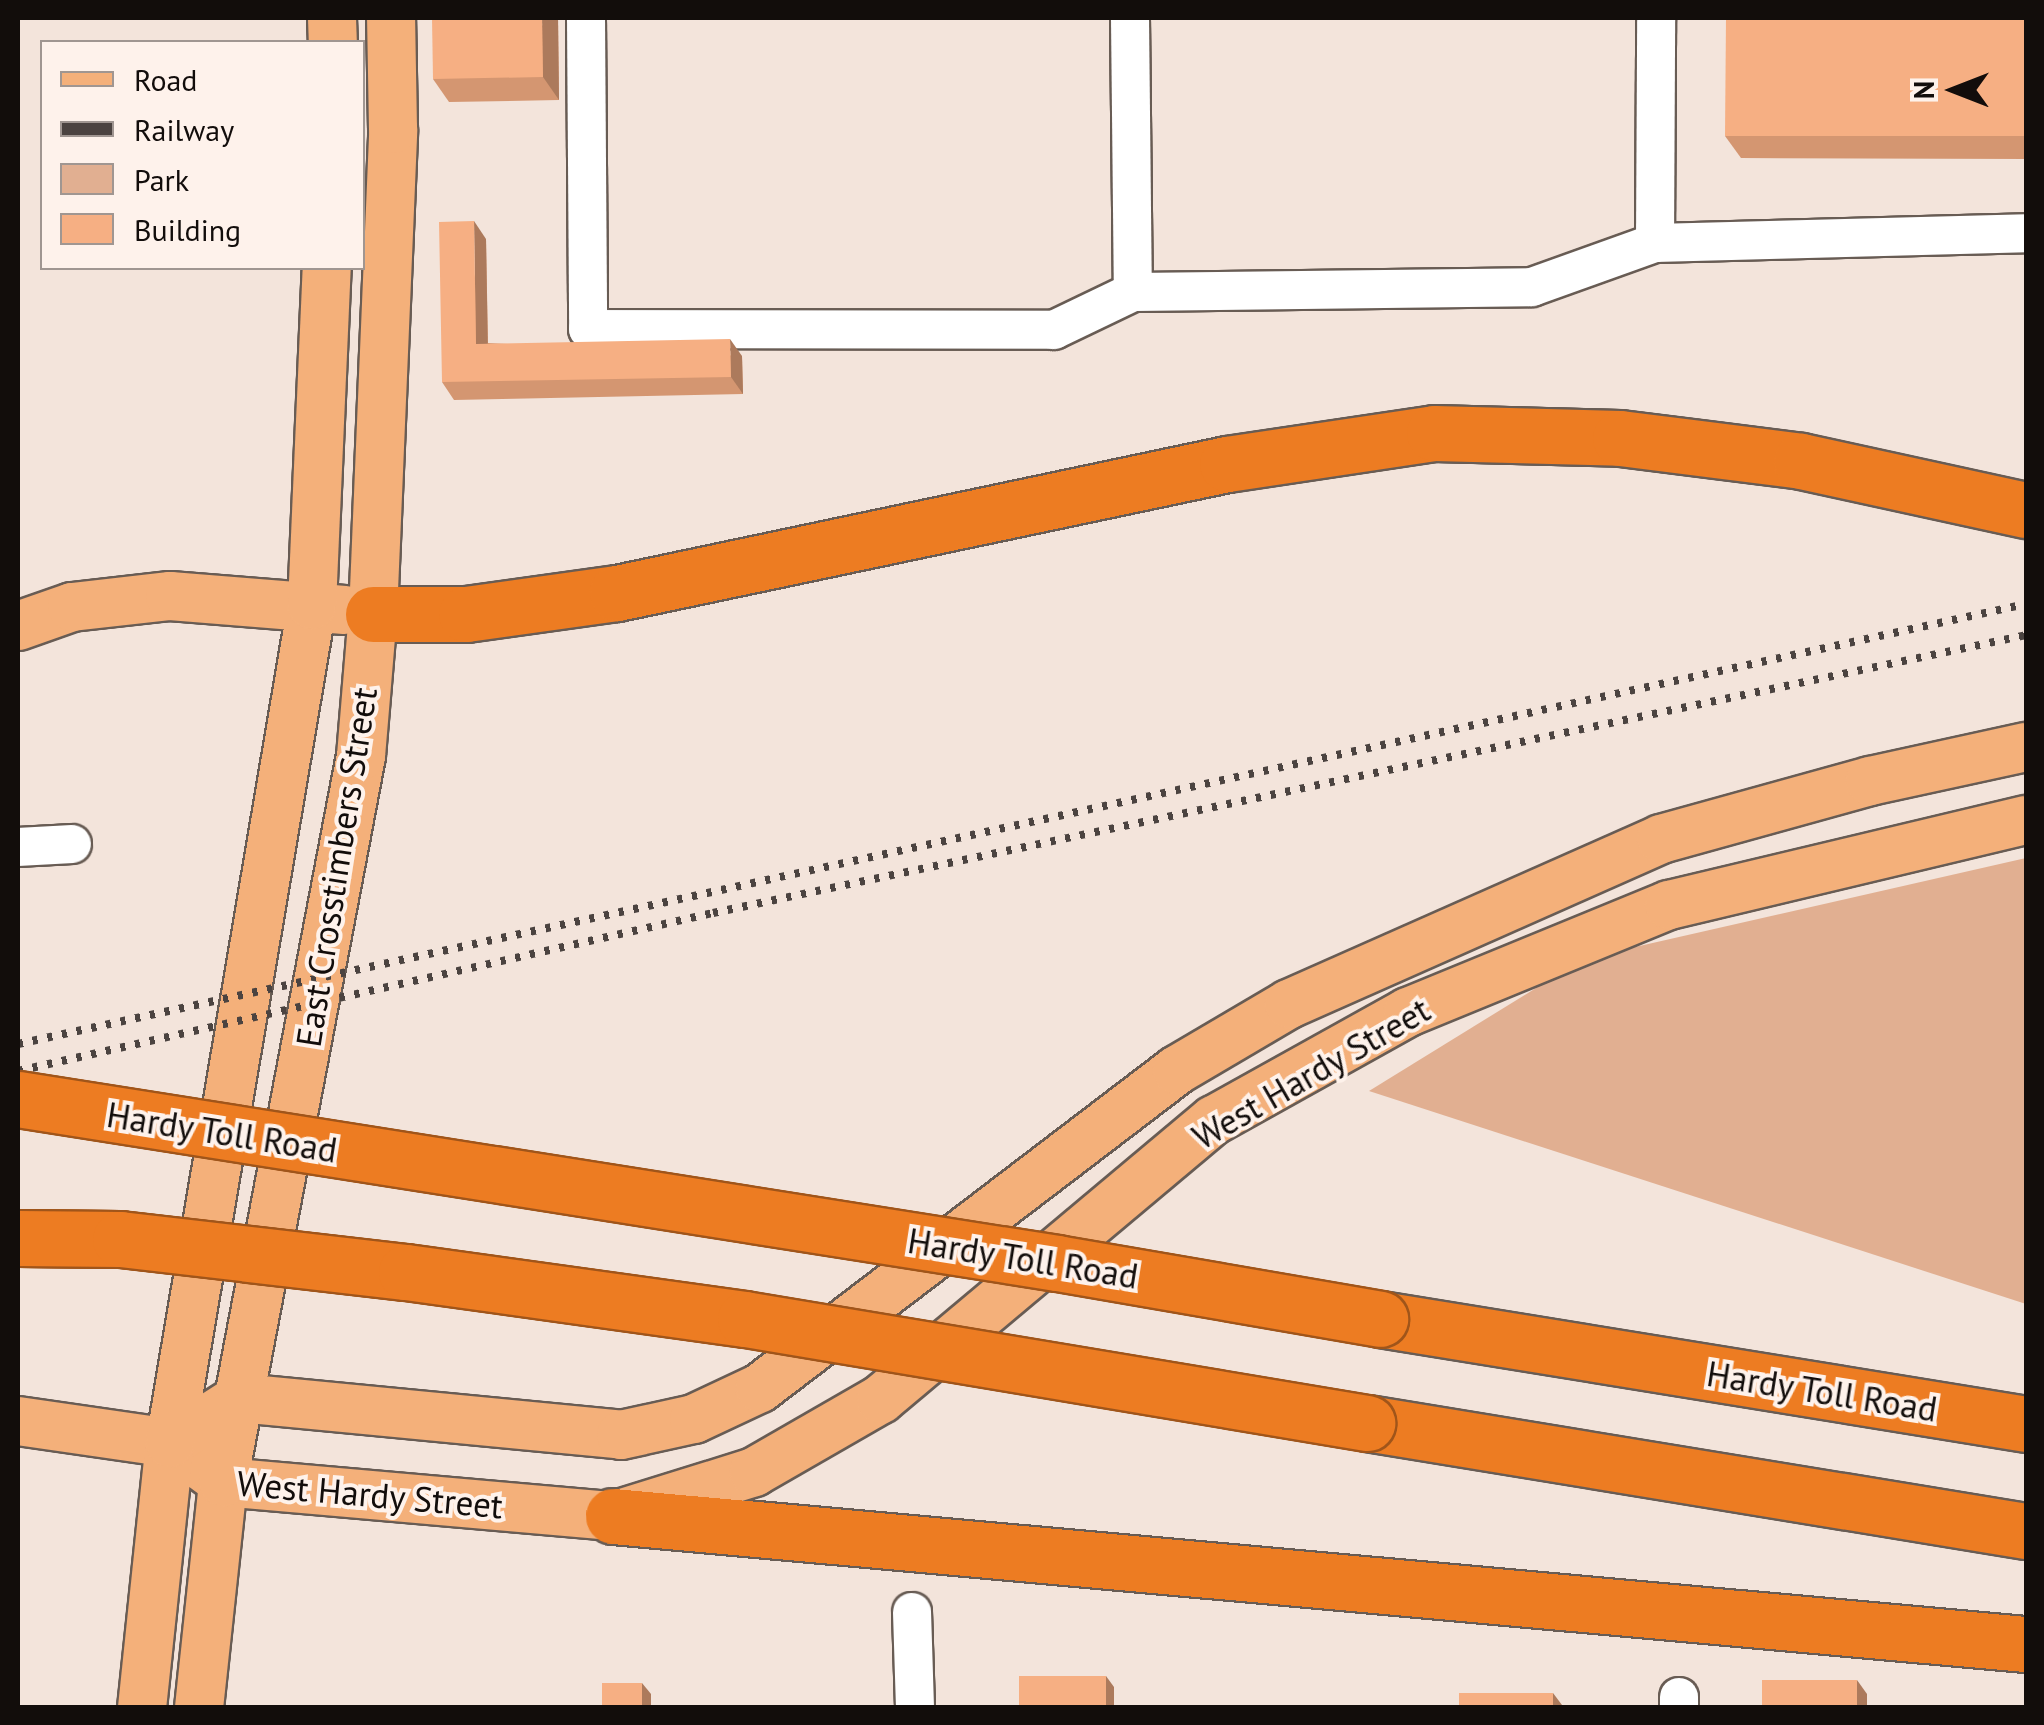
<!DOCTYPE html>
<html>
<head>
<meta charset="utf-8">
<style>
  body { margin:0 }
  #map { position:relative; width:2044px; height:1725px; overflow:hidden; background:#f3e4db; font-family:"PT Sans",sans-serif }
  div>[style] { position:absolute }
  [style*='--x'] { left:calc(var(--x)*1px); top:calc(var(--y)*1px); width:calc(var(--w)*1px); rotate:calc(var(--a)*1deg) }
  .green>* { inset:0; background:#e1af91 }
  .roads { filter:drop-shadow(2px 0 #685c54) drop-shadow(-2px 0 #685c54) drop-shadow(0 2px #685c54) drop-shadow(0 -2px #685c54) }
  .minor>* { height:38px; margin:-19px; padding:0 19px; transform-origin:19px; border-radius:19px; background:#fff }
  .major>* { height:48px; margin:-24px; padding:0 24px; transform-origin:24px; border-radius:24px; background:#f4b07a }
  .highway>* { height:55px; margin:-27.5px; padding:0 27.5px; transform-origin:27.5px; border-radius:27.5px; background:#ed7c22 }
  .rail>* { height:8px; margin-top:-4px; transform-origin:0; background:repeating-linear-gradient(90deg,#4b4340 0 5px,transparent 0 15px) }
  .bridges { filter:drop-shadow(2px 0 #a0551a) drop-shadow(-2px 0 #a0551a) drop-shadow(0 2px #a0551a) drop-shadow(0 -2px #a0551a) }
  .highway-bridge>* { height:55px; margin:-27.5px; padding:0 27.5px; transform-origin:27.5px; border-radius:27.5px; background:#ed7c22 }
  .wall>* { inset:0; background:#d49671 }
  .shaded-wall>* { inset:0; background:#ac7a5c }
  .building>* { inset:0; background:#f6af83 }
  span { translate:-50% -50%; white-space:nowrap; text-align:center; line-height:1.15; -webkit-text-stroke:8px #fef2eb; paint-order:stroke }
  .street-label { font-size:35px; color:#120d0b }
  .frame { position:absolute; inset:0; border:20px solid #120d0b; pointer-events:none }
  .legend { position:absolute; left:40px; top:40px; width:325px; height:230px; box-sizing:border-box; background:#fef2eb; border:2px solid #a09691; margin:0; padding:12px 18px; list-style:none; font-size:30px; color:#120d0b }
  .legend li { display:flex; align-items:center; gap:20px; height:50px }
  .legend b { width:50px; border:2px solid #a09691 }
  .north { position:absolute; left:1904px; top:40px; width:100px; height:100px; -webkit-text-stroke:8px #fef2eb; paint-order:stroke; rotate:270deg; font-size:28px; font-weight:700; line-height:40px; text-align:center; color:#120d0b }
  .north::after { content:''; display:block; margin:auto; width:35px; height:45px; background:#120d0b; clip-path:polygon(50% 0,100% 100%,50% 72%,0 100%) }
</style>
</head>
<body>
<div id="map">
  <div class="green">
    <i style="clip-path:polygon(2026px 858px,2026px 1304px,1369px 1091px,1549px 980px,1635px 947px)"></i>
  </div>
  <div class="roads">
    <div class="minor">
      <i style="--x:586;--y:18;--w:311;--a:89.6"></i>
      <i style="--x:588;--y:329;--w:466;--a:0.1"></i>
      <i style="--x:1054;--y:330;--w:88;--a:-25.7"></i>
      <i style="--x:1133;--y:292;--w:399;--a:-0.7"></i>
      <i style="--x:1532;--y:287;--w:131;--a:-19.7"></i>
      <i style="--x:1655;--y:243;--w:225;--a:-89.7"></i>
      <i style="--x:1130;--y:18;--w:274;--a:89.4"></i>
      <i style="--x:1655;--y:243;--w:371;--a:-1.5"></i>
      <i style="--x:18;--y:847;--w:54;--a:-3.2"></i>
      <i style="--x:912;--y:1612;--w:96;--a:88.2"></i>
      <i style="--x:1679;--y:1697;--w:11;--a:90"></i>
    </div>
    <div class="major">
      <i style="--x:332;--y:18;--w:24;--a:88"></i>
      <i style="--x:18;--y:626;--w:57;--a:-19.4"></i>
      <i style="--x:72;--y:607;--w:99;--a:-6.4"></i>
      <i style="--x:170;--y:596;--w:175;--a:4.6"></i>
      <i style="--x:18;--y:1421;--w:154;--a:8.2"></i>
      <i style="--x:170;--y:1443;--w:66;--a:36.3"></i>
      <i style="--x:223;--y:1482;--w:391;--a:5"></i>
      <i style="--x:613;--y:1516;--w:148;--a:-17.3"></i>
      <i style="--x:754;--y:1472;--w:146;--a:-29.9"></i>
      <i style="--x:881;--y:1399;--w:434;--a:-40"></i>
      <i style="--x:1214;--y:1120;--w:222;--a:-29.1"></i>
      <i style="--x:1408;--y:1012;--w:282;--a:-22.3"></i>
      <i style="--x:1669;--y:905;--w:367;--a:-13.4"></i>
      <i style="--x:170;--y:1443;--w:83;--a:-32.7"></i>
      <i style="--x:240;--y:1398;--w:383;--a:5.5"></i>
      <i style="--x:621;--y:1435;--w:75;--a:-12.4"></i>
      <i style="--x:694;--y:1419;--w:73;--a:-25.2"></i>
      <i style="--x:760;--y:1388;--w:524;--a:-37.33"></i>
      <i style="--x:1177;--y:1070;--w:130;--a:-30.5"></i>
      <i style="--x:1289;--y:1004;--w:407;--a:-23.9"></i>
      <i style="--x:1661;--y:839;--w:217;--a:-15.5"></i>
      <i style="--x:1870;--y:781;--w:160;--a:-12.3"></i>
      <i style="--x:142;--y:1708;--w:266;--a:-84"></i>
      <i style="--x:170;--y:1443;--w:850;--a:-80.38"></i>
      <i style="--x:312;--y:605;--w:337;--a:-87.5"></i>
      <i style="--x:199;--y:1708;--w:227;--a:-83.9"></i>
      <i style="--x:223;--y:1482;--w:739;--a:-79.24"></i>
      <i style="--x:361;--y:756;--w:143;--a:-85.2"></i>
      <i style="--x:373;--y:614;--w:485;--a:-87.6"></i>
      <i style="--x:393;--y:129;--w:111;--a:-91"></i>
    </div>
    <div class="highway">
      <i style="--x:373;--y:614;--w:93;--a:0"></i>
      <i style="--x:466;--y:614;--w:152;--a:-7.9"></i>
      <i style="--x:617;--y:593;--w:623;--a:-11.94"></i>
      <i style="--x:1227;--y:464;--w:209;--a:-8.5"></i>
      <i style="--x:1434;--y:433;--w:186;--a:1.5"></i>
      <i style="--x:1620;--y:438;--w:182;--a:7.2"></i>
      <i style="--x:1801;--y:461;--w:230;--a:12.3"></i>
      <i style="--x:1380;--y:1319;--w:654;--a:9.23"></i>
      <i style="--x:1367;--y:1423;--w:668;--a:9.31"></i>
      <i style="--x:613;--y:1516;--w:1419;--a:5.18"></i>
    </div>
  </div>
  <div class="rail">
    <i style="--x:18;--y:1044;--w:2056;--a:-12.36"></i>
    <i style="--x:18;--y:1071;--w:713;--a:-12.81"></i>
    <i style="--x:713;--y:913;--w:1342;--a:-11.95"></i>
  </div>
  <div class="bridges">
    <div class="highway-bridge">
      <i style="--x:18;--y:1099;--w:1052;--a:8.97"></i>
      <i style="--x:1057;--y:1263;--w:328;--a:9.8"></i>
      <i style="--x:18;--y:1238;--w:102;--a:0.6"></i>
      <i style="--x:120;--y:1239;--w:288;--a:6.6"></i>
      <i style="--x:406;--y:1272;--w:342;--a:7.9"></i>
      <i style="--x:745;--y:1319;--w:631;--a:9.49"></i>
    </div>
  </div>
  <div class="wall">
    <i style="clip-path:polygon(558px 18px,559px 100px,449px 102px,433px 79px)"></i>
    <i style="clip-path:polygon(2026px 18px,2026px 159px,1741px 158px,1725px 136px)"></i>
    <i style="clip-path:polygon(486px 239px,488px 343px,742px 356px,743px 394px,454px 400px,442px 382px)"></i>
    <i style="clip-path:polygon(116px 268px,234px 268px,234px 269px,117px 269px)"></i>
  </div>
  <div class="shaded-wall">
    <i style="clip-path:polygon(542px 18px,558px 18px,559px 100px,543px 77px)"></i>
    <i style="clip-path:polygon(474px 221px,486px 239px,488px 361px,476px 344px)"></i>
    <i style="clip-path:polygon(730px 339px,742px 356px,743px 394px,731px 377px)"></i>
    <i style="clip-path:polygon(1106px 1676px,1114px 1687px,1114px 1708px,1106px 1708px)"></i>
    <i style="clip-path:polygon(1857px 1680px,1867px 1694px,1867px 1708px,1857px 1708px)"></i>
    <i style="clip-path:polygon(642px 1683px,651px 1694px,651px 1708px,642px 1708px)"></i>
    <i style="clip-path:polygon(1553px 1693px,1562px 1705px,1562px 1708px,1553px 1708px)"></i>
  </div>
  <div class="building">
    <i style="clip-path:polygon(432px 18px,542px 18px,543px 77px,433px 79px)"></i>
    <i style="clip-path:polygon(1726px 18px,2026px 18px,2026px 136px,1725px 136px)"></i>
    <i style="clip-path:polygon(474px 221px,476px 344px,730px 339px,731px 377px,442px 382px,439px 222px)"></i>
    <i style="clip-path:polygon(1019px 1676px,1106px 1676px,1106px 1708px,1019px 1708px)"></i>
    <i style="clip-path:polygon(1762px 1680px,1857px 1680px,1857px 1708px,1762px 1708px)"></i>
    <i style="clip-path:polygon(602px 1683px,642px 1683px,642px 1708px,602px 1708px)"></i>
    <i style="clip-path:polygon(1459px 1693px,1553px 1693px,1553px 1708px,1459px 1708px)"></i>
  </div>
  <div class="street-label">
    <span style="left:336px;top:867px;rotate:-81deg">East Crosstimbers Street</span>
    <span style="left:1311px;top:1073px;rotate:-30deg">West Hardy Street</span>
    <span style="left:222px;top:1132px;rotate:9deg">Hardy Toll Road</span>
    <span style="left:1023px;top:1258px;rotate:9deg">Hardy Toll Road</span>
    <span style="left:1822px;top:1391px;rotate:9deg">Hardy Toll Road</span>
    <span style="left:370px;top:1494px;rotate:5deg">West Hardy Street</span>
  </div>
  <div class="frame"></div>
  <ul class="legend">
  <li><b style="height:12px;background:#f4b07a"></b>Road</li>
  <li><b style="height:12px;background:#4b4340"></b>Railway</li>
  <li><b style="height:28px;background:#e1af91"></b>Park</li>
  <li><b style="height:28px;background:#f6af83"></b>Building</li>
  </ul>
  <div class="north">N</div>
</div>
</body>
</html>
